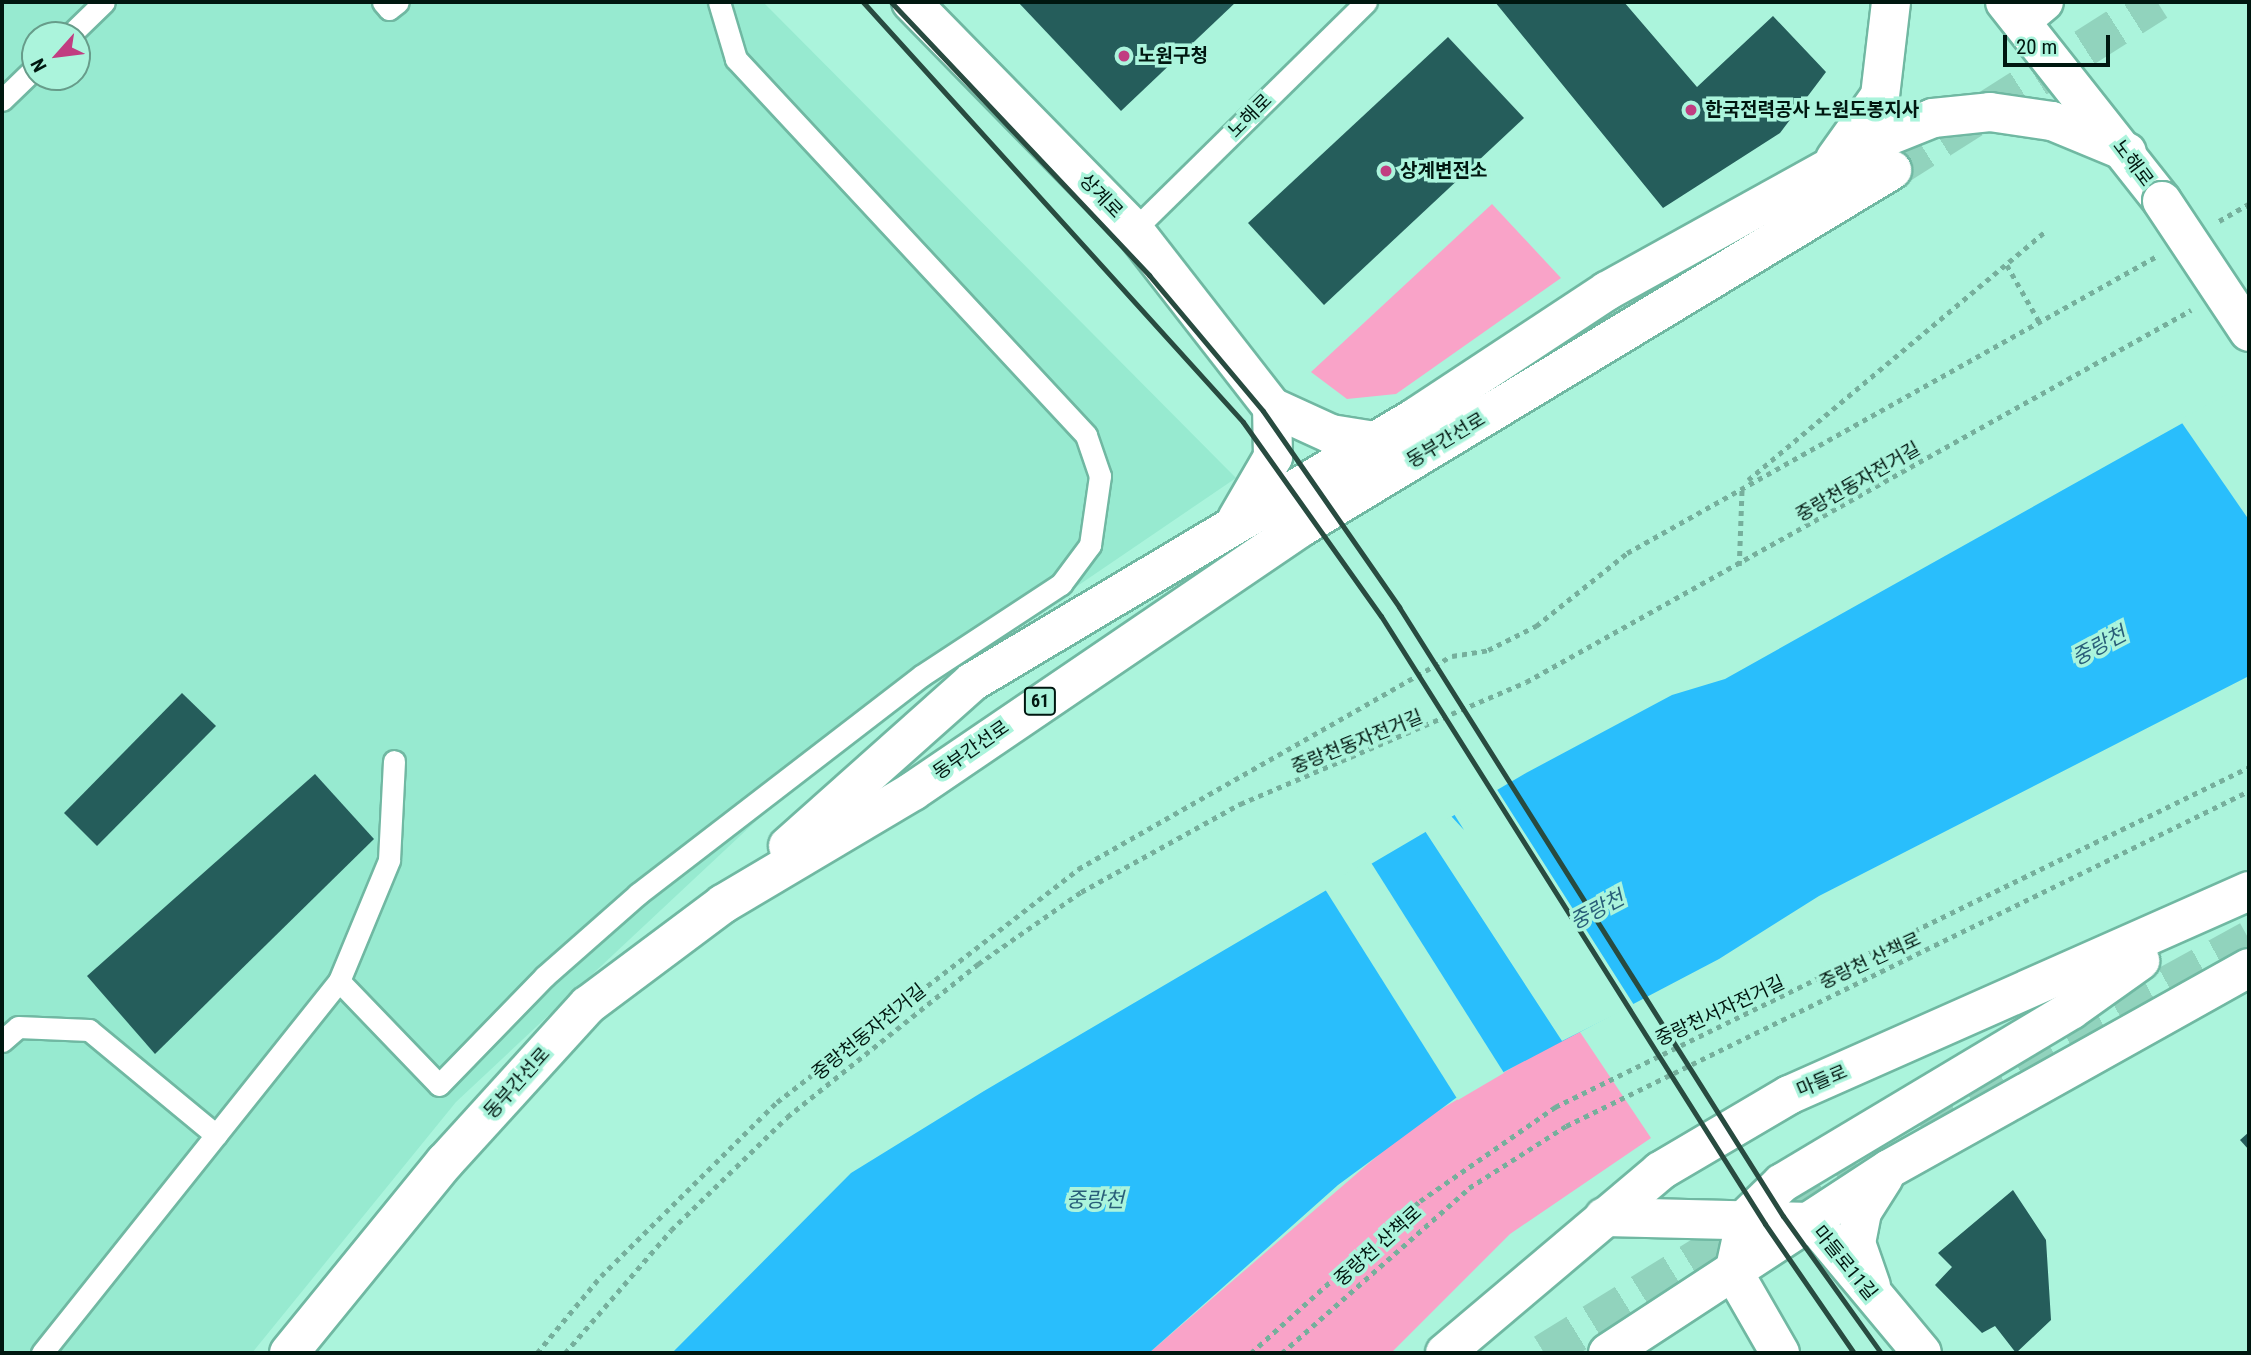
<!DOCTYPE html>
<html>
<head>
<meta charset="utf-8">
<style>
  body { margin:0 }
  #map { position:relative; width:2251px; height:1355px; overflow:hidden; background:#abf4dc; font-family:"Roboto Condensed","Noto Sans KR",sans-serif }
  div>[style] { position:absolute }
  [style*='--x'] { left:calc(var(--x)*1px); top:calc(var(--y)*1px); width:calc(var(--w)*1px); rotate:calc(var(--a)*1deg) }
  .built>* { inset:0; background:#97ead0 }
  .green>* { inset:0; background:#f9a3c8 }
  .water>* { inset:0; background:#29befc }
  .pier>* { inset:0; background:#abf4dc }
  .building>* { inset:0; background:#255d5b }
  .highway-tunnel>* { height:38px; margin-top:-19px; transform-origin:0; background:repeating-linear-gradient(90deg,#91d3bd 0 38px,transparent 0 57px) }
  .path>* { height:4.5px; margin-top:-2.25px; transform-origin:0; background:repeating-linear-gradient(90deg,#76af9c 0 5px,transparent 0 10px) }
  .roads { filter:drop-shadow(2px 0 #70b8a2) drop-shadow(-2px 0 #70b8a2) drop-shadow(0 2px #70b8a2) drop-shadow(0 -2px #70b8a2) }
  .lane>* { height:21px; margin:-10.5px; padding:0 10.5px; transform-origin:10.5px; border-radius:10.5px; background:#fff }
  .secondary>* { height:38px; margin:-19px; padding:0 19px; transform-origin:19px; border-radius:19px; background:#fff }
  .highway>* { height:38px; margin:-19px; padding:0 19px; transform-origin:19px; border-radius:19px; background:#fff }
  .rail>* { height:5px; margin:-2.5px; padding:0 2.5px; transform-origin:2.5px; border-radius:2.5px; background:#284b40 }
  .bridges { filter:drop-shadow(2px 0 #70b8a2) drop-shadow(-2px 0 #70b8a2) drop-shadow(0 2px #70b8a2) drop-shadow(0 -2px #70b8a2) }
  .secondary-bridge>* { height:38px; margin:-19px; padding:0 19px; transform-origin:19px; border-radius:19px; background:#fff }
  .dots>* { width:19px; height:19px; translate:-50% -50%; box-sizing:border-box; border:4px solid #abf4dc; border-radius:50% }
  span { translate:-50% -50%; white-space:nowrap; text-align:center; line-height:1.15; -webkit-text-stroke:7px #abf4dc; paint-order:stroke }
  .shield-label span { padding:2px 5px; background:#abf4dc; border:2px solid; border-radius:5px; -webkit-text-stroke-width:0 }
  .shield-label { font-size:18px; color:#001710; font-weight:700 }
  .poi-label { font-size:19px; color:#001710; font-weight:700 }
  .left { translate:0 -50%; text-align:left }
  .street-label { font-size:19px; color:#001710 }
  .water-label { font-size:21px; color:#295e79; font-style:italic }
  .frame { position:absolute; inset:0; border:4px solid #001710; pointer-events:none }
  .north { position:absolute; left:21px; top:21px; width:70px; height:70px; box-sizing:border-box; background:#abf4dc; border:2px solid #679c8a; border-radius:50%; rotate:242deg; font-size:19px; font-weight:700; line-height:28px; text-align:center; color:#001710 }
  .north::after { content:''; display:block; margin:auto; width:24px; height:32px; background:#c13d81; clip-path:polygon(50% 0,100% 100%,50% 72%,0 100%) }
  .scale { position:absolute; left:2003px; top:35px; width:107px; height:32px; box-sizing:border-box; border:4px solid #001710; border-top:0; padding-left:9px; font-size:21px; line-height:24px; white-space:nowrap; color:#001710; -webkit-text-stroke:5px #abf4dc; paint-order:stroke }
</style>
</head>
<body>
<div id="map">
  <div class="built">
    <i style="clip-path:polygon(evenodd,2px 2px,763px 2px,1236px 478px,820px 761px,456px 1102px,252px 1353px,2px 1353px,2px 2px,35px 35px,77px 35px,77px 77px,35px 77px,35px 35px)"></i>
  </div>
  <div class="green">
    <i style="clip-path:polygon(1492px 204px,1561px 278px,1396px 394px,1347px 399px,1311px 372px)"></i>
    <i style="clip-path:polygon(1578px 1029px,1651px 1138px,1510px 1234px,1391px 1353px,1149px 1353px,1412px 1126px)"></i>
  </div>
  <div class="water">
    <i style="clip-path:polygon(2249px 386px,2249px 676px,1819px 896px,1719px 959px,1460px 1095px,1338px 1185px,1149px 1353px,672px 1353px,851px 1173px,984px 1091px,1526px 773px,1672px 695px,1725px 679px)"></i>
  </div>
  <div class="pier">
    <i style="clip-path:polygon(2249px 382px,2249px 520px,2180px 420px)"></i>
    <i style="clip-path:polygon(1496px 788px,1634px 1005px,1562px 1041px,1425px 831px,1451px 816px,1464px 830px,1454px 814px)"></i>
    <i style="clip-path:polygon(1370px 861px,1504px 1073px,1458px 1100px,1323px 886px)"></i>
  </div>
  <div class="building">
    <i style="clip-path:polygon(1018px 2px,1236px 2px,1121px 111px)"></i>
    <i style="clip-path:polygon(1495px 2px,1624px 2px,1697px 87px,1773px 16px,1826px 72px,1780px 133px,1663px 208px)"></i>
    <i style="clip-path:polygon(1448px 37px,1524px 118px,1324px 305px,1248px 223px)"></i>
    <i style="clip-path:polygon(182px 693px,216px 726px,97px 846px,64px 813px)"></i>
    <i style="clip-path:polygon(315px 774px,374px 839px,155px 1054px,87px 976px)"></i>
    <i style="clip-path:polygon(2249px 1132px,2249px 1150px,2240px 1140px)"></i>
    <i style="clip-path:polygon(2013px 1190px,2046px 1240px,2051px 1320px,2016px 1353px,1995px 1326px,1982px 1333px,1935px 1285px,1952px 1267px,1938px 1253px)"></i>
  </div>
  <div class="highway-tunnel">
    <i style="--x:1892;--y:170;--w:314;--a:-32.4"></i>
    <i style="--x:1918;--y:1122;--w:378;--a:-28.8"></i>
    <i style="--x:1544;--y:1353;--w:365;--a:-31.7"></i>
  </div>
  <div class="path">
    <i style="--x:2219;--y:221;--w:34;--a:-30"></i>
    <i style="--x:2007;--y:265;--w:64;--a:60.3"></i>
    <i style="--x:1748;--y:480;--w:387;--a:-39.9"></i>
    <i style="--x:1739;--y:566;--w:80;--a:-87.9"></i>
    <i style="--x:537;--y:1353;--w:100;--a:-50.3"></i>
    <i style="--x:601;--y:1276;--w:247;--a:-44.7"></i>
    <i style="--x:777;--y:1102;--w:381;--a:-37.7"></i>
    <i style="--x:1078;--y:869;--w:430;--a:-29.7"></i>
    <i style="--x:1452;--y:656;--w:36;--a:-9"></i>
    <i style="--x:1488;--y:650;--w:54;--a:-26.6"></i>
    <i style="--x:1536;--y:626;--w:117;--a:-38.7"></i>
    <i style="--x:1627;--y:553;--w:608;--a:-29.27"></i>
    <i style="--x:565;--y:1353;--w:162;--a:-49.2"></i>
    <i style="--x:671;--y:1230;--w:162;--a:-44.2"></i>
    <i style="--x:787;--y:1117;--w:245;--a:-38.7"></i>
    <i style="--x:978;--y:964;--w:126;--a:-35"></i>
    <i style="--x:1081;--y:892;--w:182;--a:-29"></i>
    <i style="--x:1240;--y:804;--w:311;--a:-23.1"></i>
    <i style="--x:1526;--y:682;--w:762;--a:-29.22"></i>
    <i style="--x:1251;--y:1353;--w:227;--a:-42"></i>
    <i style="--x:1420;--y:1201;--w:165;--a:-34.8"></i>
    <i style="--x:1555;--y:1107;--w:773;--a:-26.1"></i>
    <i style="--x:1282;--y:1353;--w:249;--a:-41.4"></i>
    <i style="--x:1469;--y:1188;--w:115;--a:-32.6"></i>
    <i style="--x:1566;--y:1126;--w:761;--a:-26.13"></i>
  </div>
  <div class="roads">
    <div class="lane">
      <i style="--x:383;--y:2;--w:9;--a:49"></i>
      <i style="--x:389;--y:9;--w:11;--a:-38"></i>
      <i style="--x:70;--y:35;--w:47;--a:-44.1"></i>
      <i style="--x:2;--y:100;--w:46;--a:-44.1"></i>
      <i style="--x:1134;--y:230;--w:325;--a:-44.5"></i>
      <i style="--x:339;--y:981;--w:144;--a:46.1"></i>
      <i style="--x:439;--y:1085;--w:152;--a:-45.8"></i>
      <i style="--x:545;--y:976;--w:124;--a:-41.4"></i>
      <i style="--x:638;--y:894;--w:357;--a:-37.6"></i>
      <i style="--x:921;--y:676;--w:168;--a:-33.3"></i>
      <i style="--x:1061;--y:584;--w:49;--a:-53.4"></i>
      <i style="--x:1090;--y:545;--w:70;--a:-81.8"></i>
      <i style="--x:1100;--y:476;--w:43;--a:-108.9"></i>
      <i style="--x:1086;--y:435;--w:514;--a:-132.95"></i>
      <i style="--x:736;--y:59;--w:59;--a:-106.6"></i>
      <i style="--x:2;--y:1041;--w:21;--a:-41"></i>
      <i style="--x:18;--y:1027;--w:71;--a:2.4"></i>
      <i style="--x:89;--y:1030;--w:165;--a:39.6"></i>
      <i style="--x:42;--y:1353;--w:476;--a:-51.4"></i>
      <i style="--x:339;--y:981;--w:131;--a:-67.5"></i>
      <i style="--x:389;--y:860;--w:99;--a:-87.1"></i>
    </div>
    <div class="secondary">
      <i style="--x:911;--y:2;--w:319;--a:45.6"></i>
      <i style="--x:1134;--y:230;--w:224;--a:52.1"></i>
      <i style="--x:2005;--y:2;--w:253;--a:51.7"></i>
      <i style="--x:1604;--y:1217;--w:209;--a:1.4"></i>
      <i style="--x:1813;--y:1222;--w:170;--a:50.2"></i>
      <i style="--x:1871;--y:1286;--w:46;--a:-109.2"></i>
      <i style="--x:1856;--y:1243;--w:32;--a:-79"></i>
      <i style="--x:1862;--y:1212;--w:41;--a:-57.8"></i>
      <i style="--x:1445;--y:1353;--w:282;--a:-40.2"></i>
      <i style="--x:1660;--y:1171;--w:150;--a:-30.5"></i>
      <i style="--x:1789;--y:1095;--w:503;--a:-23.92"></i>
      <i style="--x:1608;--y:1353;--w:336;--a:-33.2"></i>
      <i style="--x:1889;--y:1169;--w:412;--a:-29.2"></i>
      <i style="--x:1780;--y:1353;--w:92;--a:-119.9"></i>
      <i style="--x:1734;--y:1273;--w:56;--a:-77.7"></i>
      <i style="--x:1746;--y:1218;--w:50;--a:-44.2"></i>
      <i style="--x:1782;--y:1183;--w:337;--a:-30.9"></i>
      <i style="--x:2071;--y:1010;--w:85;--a:-35.4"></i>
    </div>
    <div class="highway">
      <i style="--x:2021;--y:21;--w:30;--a:-40"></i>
      <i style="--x:1835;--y:159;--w:77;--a:-54.5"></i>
      <i style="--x:1880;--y:96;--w:95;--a:-83.3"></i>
      <i style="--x:1237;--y:519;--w:72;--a:-59.9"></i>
      <i style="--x:1273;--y:457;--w:50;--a:-91.1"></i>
      <i style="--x:1272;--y:407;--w:65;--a:24.6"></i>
      <i style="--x:1331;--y:434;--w:38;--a:9"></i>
      <i style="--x:788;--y:846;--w:246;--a:-41.7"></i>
      <i style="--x:972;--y:682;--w:517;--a:-30.83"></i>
      <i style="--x:1416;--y:417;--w:229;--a:-33.4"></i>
      <i style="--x:1607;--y:291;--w:313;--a:-29"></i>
      <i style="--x:1881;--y:139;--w:56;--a:-22"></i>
      <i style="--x:1933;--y:118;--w:57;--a:-6"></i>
      <i style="--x:1990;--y:112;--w:63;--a:8.3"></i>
      <i style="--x:2052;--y:121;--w:81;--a:22.5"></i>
      <i style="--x:289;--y:1353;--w:247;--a:-50.8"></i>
      <i style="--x:445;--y:1162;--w:212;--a:-47.7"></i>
      <i style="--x:588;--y:1005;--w:169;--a:-36.8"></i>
      <i style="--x:723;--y:904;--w:221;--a:-30.7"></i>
      <i style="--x:913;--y:791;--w:468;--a:-34.2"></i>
      <i style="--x:1300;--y:528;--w:692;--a:-31.16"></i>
    </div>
  </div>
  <div class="rail">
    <i style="--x:863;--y:2;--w:566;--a:47.86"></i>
    <i style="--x:1243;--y:422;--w:238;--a:54.6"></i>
    <i style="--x:1381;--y:616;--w:719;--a:57.72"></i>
    <i style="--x:1765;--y:1224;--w:157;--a:55.4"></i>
    <i style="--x:891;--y:2;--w:376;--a:46.6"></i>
    <i style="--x:1149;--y:275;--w:177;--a:50"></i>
    <i style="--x:1263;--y:411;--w:239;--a:55.2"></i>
    <i style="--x:1399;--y:607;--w:720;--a:57.77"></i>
    <i style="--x:1783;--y:1216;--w:168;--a:54.4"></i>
  </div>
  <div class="bridges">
    <div class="secondary-bridge">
      <i style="--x:2162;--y:201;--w:157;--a:56.4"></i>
    </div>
  </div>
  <div class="dots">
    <i style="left:1124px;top:56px;background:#c13d81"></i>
    <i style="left:1691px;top:110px;background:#c13d81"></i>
    <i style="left:1386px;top:171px;background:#c13d81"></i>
  </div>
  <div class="shield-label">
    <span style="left:1040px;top:701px">61</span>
  </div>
  <div class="poi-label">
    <span class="left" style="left:1138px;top:56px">노원구청</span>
    <span class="left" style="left:1705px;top:110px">한국전력공사 노원도봉지사</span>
    <span class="left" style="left:1400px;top:171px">상계변전소</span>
  </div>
  <div class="street-label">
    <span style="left:1250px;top:116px;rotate:-45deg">노해로</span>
    <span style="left:2133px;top:163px;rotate:53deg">노해로</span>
    <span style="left:1101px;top:196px;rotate:46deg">상계로</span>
    <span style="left:1446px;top:440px;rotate:-31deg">동부간선로</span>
    <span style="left:1858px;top:482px;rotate:-30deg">중랑천동자전거길</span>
    <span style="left:1357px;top:742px;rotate:-22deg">중랑천동자전거길</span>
    <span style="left:971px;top:750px;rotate:-35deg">동부간선로</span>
    <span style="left:1870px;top:961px;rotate:-25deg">중랑천 산책로</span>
    <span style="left:1720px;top:1011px;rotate:-25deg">중랑천서자전거길</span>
    <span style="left:869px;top:1032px;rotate:-39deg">중랑천동자전거길</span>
    <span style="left:1822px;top:1081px;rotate:-23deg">마들로</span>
    <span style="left:517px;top:1083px;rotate:-48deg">동부간선로</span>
    <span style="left:1378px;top:1246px;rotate:-42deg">중랑천 산책로</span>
    <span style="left:1845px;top:1263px;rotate:51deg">마들로11길</span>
  </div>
  <div class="water-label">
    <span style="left:2099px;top:646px;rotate:-28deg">중랑천</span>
    <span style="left:1597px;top:910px;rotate:-28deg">중랑천</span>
    <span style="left:1095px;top:1200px">중랑천</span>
  </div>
  <div class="frame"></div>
  <div class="north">N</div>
  <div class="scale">20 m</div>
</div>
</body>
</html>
